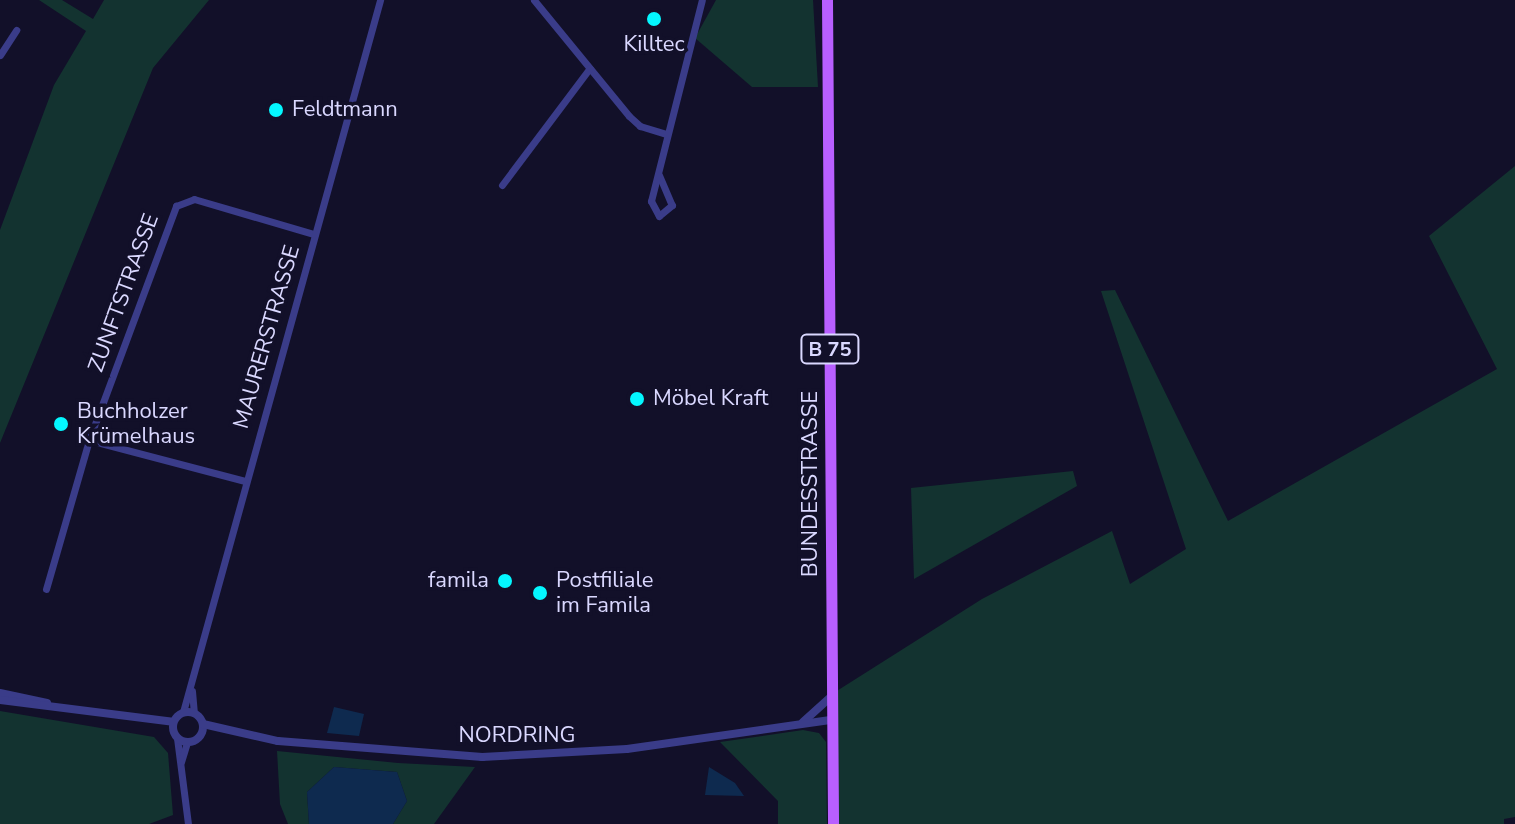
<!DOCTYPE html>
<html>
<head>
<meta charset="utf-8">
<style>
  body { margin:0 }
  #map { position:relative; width:1515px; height:824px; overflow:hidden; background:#121029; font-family:"Nunito Sans",sans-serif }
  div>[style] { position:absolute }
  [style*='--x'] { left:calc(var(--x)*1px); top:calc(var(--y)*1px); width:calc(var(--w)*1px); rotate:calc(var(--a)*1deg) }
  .green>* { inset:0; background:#133330 }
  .water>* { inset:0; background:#0e2a4f }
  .minor>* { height:7px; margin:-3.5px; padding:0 3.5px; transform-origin:3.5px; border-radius:3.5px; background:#3a3c89 }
  .tertiary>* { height:8px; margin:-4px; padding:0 4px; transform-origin:4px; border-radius:4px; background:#3a3c89 }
  .tertiary>.ring { margin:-4px; padding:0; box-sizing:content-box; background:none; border:8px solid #3a3c89; border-radius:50% }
  .primary>* { height:11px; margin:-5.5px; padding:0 5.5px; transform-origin:5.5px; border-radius:5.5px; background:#b85fff }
  .dots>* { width:22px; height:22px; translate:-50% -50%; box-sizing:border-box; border:4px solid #121029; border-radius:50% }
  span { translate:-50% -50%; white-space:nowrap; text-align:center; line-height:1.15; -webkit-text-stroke:7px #121029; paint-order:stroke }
  .shield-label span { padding:2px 6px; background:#121029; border:2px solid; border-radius:6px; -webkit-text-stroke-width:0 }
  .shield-label { font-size:20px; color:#dad8ff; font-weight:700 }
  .poi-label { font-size:22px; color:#dad8ff }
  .left { translate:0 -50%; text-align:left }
  .right { translate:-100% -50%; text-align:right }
  .street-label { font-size:22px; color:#dad8ff }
</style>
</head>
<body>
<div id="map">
  <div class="green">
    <i style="clip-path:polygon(39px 0,62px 0,93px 19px,104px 0,209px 0,153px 68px,0 443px,0 230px,54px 85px,86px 31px)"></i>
    <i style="clip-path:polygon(716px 0,813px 0,818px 87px,752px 87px,695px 38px)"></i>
    <i style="clip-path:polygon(1515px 166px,1515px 817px,1504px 819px,1504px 824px,833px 824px,832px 694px,982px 599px,1112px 531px,1130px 584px,1186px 549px,1101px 291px,1115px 290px,1228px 521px,1497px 369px,1429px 236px)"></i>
    <i style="clip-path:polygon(1073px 471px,1077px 486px,914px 579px,911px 488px)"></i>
    <i style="clip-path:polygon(0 711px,154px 737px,168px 753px,173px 815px,149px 824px,0 824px)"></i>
    <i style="clip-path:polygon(803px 730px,819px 733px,826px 742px,827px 824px,778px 824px,778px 801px,720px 742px)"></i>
    <i style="clip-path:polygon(277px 751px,398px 763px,475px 767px,434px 824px,393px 824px,407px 801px,397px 772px,334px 767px,307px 792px,309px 824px,288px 824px,280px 804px)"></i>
  </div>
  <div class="water">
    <i style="clip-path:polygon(334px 707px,364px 714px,359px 736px,327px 733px)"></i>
    <i style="clip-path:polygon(334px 767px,397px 772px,407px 801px,393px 824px,309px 824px,307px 792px)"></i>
    <i style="clip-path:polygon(709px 767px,735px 783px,744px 796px,705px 795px)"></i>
  </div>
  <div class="minor">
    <i style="--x:534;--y:0;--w:150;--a:50.7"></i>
    <i style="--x:629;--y:116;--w:15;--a:42"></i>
    <i style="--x:640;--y:126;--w:27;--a:17"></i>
    <i style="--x:0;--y:55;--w:30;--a:-57"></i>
    <i style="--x:659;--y:175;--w:33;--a:67"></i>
    <i style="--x:672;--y:205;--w:17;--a:140"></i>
    <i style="--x:659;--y:216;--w:17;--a:-118"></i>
    <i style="--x:651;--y:201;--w:207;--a:-75.8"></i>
    <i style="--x:502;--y:185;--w:146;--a:-53.1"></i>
    <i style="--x:245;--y:481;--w:161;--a:-165.3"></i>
    <i style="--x:89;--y:440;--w:250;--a:-69.6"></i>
    <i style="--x:176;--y:206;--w:19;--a:-21"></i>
    <i style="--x:194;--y:199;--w:125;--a:16.3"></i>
    <i style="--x:46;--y:589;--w:155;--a:-73.9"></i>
    <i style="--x:192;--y:691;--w:22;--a:85"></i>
    <i style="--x:183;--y:712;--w:739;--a:-74.53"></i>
    <i style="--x:177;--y:738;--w:87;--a:82.7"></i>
    <i style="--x:181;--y:762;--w:21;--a:-73"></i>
  </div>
  <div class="tertiary">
    <i style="--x:0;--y:693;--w:48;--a:12"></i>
    <i style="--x:0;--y:700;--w:174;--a:7.2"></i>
    <i class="ring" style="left:173px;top:712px;width:22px;height:22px"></i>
    <i style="--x:803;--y:722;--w:38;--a:-42"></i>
    <i style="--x:203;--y:724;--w:77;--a:12.8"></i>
    <i style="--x:278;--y:741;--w:205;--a:4.5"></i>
    <i style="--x:482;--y:757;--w:145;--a:-3.2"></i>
    <i style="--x:627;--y:749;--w:207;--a:-8.1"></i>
  </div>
  <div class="primary">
    <i style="--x:827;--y:0;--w:824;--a:89.58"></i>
  </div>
  <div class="dots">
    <i style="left:654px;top:19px;background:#04f7ff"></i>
    <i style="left:276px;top:110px;background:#04f7ff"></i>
    <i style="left:637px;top:399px;background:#04f7ff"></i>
    <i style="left:61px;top:424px;background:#04f7ff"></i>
    <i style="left:505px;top:581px;background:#04f7ff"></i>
    <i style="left:540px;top:593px;background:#04f7ff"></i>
  </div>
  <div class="shield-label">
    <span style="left:830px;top:349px">B 75</span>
  </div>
  <div class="poi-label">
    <span style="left:654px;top:45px">Killtec</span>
    <span class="left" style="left:292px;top:110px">Feldtmann</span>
    <span class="left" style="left:653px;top:399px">Möbel Kraft</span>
    <span class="left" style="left:77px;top:424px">Buchholzer<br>Krümelhaus</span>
    <span class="left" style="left:556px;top:593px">Postfiliale<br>im Famila</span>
    <span class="right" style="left:489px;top:581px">famila</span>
  </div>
  <div class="street-label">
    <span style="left:124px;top:293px;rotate:-70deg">ZUNFTSTRASSE</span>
    <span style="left:267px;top:337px;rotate:-74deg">MAURERSTRASSE</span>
    <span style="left:811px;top:484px;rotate:-90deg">BUNDESSTRASSE</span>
    <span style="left:517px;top:736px">NORDRING</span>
  </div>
</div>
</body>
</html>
